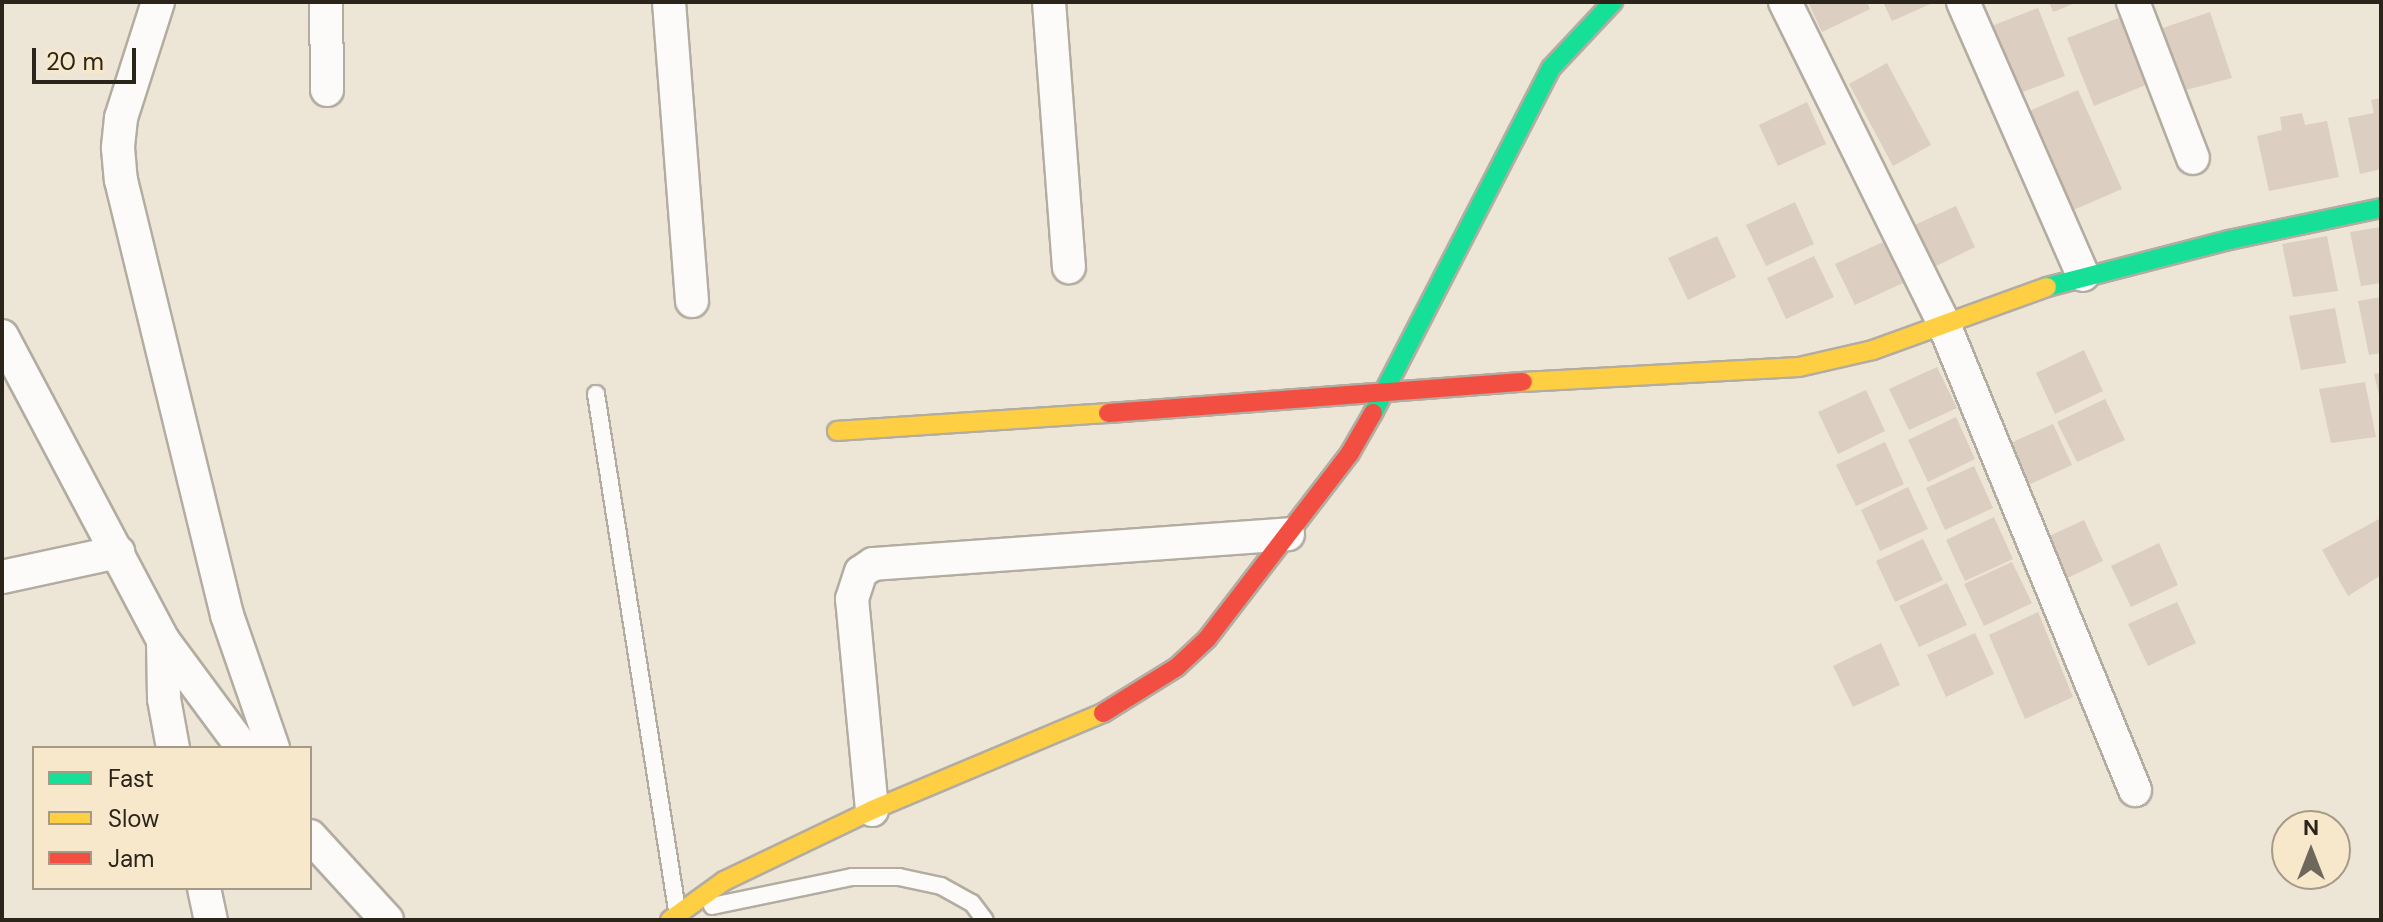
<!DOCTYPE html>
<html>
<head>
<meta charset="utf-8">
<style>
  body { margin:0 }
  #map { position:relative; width:2383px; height:922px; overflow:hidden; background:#ede5d6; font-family:"DM Sans",sans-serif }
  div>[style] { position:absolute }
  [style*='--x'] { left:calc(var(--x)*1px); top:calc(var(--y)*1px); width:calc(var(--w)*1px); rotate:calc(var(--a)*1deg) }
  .building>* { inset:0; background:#ddcec2 }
  .roads { filter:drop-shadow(2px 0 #b3aca1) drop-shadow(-2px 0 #b3aca1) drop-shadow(0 2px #b3aca1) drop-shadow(0 -2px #b3aca1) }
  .lane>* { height:16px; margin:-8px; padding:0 8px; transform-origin:8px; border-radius:8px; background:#fcfbf9 }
  .street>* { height:32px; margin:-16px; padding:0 16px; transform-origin:16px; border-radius:16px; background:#fcfbf9 }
  .fast>* { height:18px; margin:-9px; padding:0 9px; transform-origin:9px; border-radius:9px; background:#16e098 }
  .slow>* { height:18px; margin:-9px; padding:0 9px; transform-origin:9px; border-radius:9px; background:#ffcf43 }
  .jam>* { height:18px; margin:-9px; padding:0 9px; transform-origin:9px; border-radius:9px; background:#f24e42 }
  span { translate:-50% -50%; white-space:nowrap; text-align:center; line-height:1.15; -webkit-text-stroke:8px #f7e8cc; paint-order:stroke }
  .frame { position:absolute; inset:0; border:4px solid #2a241a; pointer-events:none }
  .legend { position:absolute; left:32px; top:746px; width:280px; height:144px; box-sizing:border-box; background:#f7e8cc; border:2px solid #a59a85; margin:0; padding:10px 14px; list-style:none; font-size:24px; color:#2a241a }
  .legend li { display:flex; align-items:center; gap:16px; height:40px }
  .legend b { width:40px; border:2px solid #a59a85 }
  .north { position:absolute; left:2271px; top:810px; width:80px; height:80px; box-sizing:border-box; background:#f7e8cc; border:2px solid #a59a85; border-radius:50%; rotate:0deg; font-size:22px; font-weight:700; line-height:32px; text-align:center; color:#2a241a }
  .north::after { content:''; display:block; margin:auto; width:28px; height:36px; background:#6e685c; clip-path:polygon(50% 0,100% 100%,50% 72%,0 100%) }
  .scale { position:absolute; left:32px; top:48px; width:104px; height:36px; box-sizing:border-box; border:4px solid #2a241a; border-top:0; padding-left:10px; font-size:24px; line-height:28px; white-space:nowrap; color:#2a241a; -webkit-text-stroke:6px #f7e8cc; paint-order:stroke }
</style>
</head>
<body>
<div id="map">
  <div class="building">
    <i style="clip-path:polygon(1808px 2px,1867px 2px,1870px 9px,1822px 32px)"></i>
    <i style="clip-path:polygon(1883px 2px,1935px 2px,1892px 21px)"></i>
    <i style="clip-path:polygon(2049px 2px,2078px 2px,2053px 12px)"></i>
    <i style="clip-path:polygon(2038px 8px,2065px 76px,2010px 97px,1984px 29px)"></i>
    <i style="clip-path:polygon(2210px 12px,2232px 78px,2178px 92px,2154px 31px)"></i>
    <i style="clip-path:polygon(2121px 17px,2148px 84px,2094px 106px,2067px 38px)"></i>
    <i style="clip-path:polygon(1887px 63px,1931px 145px,1893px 166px,1849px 84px)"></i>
    <i style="clip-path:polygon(2078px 90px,2122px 189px,2071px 211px,2027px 112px)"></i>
    <i style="clip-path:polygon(2381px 98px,2381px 169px,2360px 174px,2348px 118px,2374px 113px,2371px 100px)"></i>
    <i style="clip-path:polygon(1807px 102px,1826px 144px,1778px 166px,1759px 125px)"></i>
    <i style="clip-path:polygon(2302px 113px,2305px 125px,2327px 121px,2339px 177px,2269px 191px,2257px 136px,2282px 130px,2280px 117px)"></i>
    <i style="clip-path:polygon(1795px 202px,1814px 244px,1766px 266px,1746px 225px)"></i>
    <i style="clip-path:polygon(1956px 206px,1975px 247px,1928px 270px,1908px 228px)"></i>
    <i style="clip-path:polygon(2381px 227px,2381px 283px,2361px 286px,2350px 232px)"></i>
    <i style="clip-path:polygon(1717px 236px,1736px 277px,1688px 300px,1668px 258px)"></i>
    <i style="clip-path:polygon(2327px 236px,2338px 291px,2293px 297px,2282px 244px)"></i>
    <i style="clip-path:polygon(1883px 242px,1903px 283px,1855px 305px,1835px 264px)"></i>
    <i style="clip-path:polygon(1814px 256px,1834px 297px,1786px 319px,1767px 278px)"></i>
    <i style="clip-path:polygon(2381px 297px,2381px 353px,2369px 355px,2358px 301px)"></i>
    <i style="clip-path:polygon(2335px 308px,2346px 363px,2301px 370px,2289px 316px)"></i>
    <i style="clip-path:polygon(2084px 350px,2103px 391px,2055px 414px,2036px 373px)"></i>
    <i style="clip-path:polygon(1937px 367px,1957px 408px,1909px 430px,1889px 389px)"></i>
    <i style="clip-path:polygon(2381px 373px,2381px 399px,2380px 399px,2374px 374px)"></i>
    <i style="clip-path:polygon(2365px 382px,2376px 437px,2331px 443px,2319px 389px)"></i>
    <i style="clip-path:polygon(1866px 390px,1885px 431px,1838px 454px,1818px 412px)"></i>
    <i style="clip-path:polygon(2105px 399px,2125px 440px,2077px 462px,2057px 422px)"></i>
    <i style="clip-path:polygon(1956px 417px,1975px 459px,1928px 482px,1908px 440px)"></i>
    <i style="clip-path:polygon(2053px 424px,2072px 465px,2024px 487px,2004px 446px)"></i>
    <i style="clip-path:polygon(1885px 442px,1904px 484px,1856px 506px,1836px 465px)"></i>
    <i style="clip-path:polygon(1974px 466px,1993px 508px,1945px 530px,1926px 488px)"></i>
    <i style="clip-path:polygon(1908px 487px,1928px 529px,1880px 551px,1861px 510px)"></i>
    <i style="clip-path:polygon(1994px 517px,2013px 559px,1965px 581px,1946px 540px)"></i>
    <i style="clip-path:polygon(2381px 518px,2381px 575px,2348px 596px,2322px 550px)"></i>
    <i style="clip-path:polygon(2084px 520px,2103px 561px,2055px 584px,2036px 542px)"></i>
    <i style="clip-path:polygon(1923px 539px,1943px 580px,1895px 602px,1876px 561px)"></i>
    <i style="clip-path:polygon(2159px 543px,2178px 585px,2131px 607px,2111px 566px)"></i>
    <i style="clip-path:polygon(2012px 562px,2032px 603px,1984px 626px,1964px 584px)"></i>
    <i style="clip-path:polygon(1947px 583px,1967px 625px,1919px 647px,1899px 606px)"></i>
    <i style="clip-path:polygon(2177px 602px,2196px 643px,2148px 666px,2128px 624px)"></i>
    <i style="clip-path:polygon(2038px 612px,2073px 697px,2025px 719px,1989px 635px)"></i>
    <i style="clip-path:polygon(1975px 633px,1994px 674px,1946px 697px,1927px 655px)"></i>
    <i style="clip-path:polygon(1881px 643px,1900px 685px,1853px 707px,1833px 666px)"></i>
  </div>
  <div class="roads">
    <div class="lane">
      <i style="--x:596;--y:394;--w:522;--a:81.08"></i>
      <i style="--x:712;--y:906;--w:143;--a:-11.7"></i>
      <i style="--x:852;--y:877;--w:47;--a:0"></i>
      <i style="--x:899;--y:877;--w:43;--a:12.1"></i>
      <i style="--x:941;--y:886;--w:35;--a:29"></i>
      <i style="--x:972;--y:903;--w:21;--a:53"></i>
    </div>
    <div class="street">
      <i style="--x:158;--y:2;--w:122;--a:107.7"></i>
      <i style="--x:121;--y:118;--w:30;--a:96"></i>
      <i style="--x:118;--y:148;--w:32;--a:85"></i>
      <i style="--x:121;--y:180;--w:448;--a:76.3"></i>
      <i style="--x:227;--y:615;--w:141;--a:70.9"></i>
      <i style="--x:326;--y:2;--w:88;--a:89.3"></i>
      <i style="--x:669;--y:2;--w:300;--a:85.6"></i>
      <i style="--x:1049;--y:2;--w:266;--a:85.7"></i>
      <i style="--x:1785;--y:2;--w:357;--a:63.7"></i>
      <i style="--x:1943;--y:322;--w:506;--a:67.69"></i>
      <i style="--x:1963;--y:2;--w:298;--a:66.3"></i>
      <i style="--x:2133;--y:2;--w:167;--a:69"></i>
      <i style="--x:2;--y:336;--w:344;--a:62.1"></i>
      <i style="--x:163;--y:640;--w:134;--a:53.5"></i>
      <i style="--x:2;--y:577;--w:119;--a:-12.2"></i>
      <i style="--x:163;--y:640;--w:59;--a:89"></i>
      <i style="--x:164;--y:699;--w:50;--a:79.6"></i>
      <i style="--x:872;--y:810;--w:212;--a:-95.4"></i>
      <i style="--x:852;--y:599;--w:28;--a:-72"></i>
      <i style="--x:861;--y:572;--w:14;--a:-34"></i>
      <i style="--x:873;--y:564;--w:416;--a:-4.1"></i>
      <i style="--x:310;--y:836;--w:114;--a:47.5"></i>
      <i style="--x:204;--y:888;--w:33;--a:78"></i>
    </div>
    <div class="fast">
      <i style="--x:2047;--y:287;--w:188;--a:-14.5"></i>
      <i style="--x:2229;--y:240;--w:155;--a:-11.9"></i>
      <i style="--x:1373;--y:413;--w:388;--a:-62.7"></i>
      <i style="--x:1551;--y:68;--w:91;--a:-46.8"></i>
    </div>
    <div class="slow">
      <i style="--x:1523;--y:382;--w:276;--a:-3.1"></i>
      <i style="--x:1799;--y:367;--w:76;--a:-12.9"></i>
      <i style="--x:1873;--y:350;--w:185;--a:-19.9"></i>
      <i style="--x:837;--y:431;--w:272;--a:-3.8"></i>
      <i style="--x:670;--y:920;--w:67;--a:-35.8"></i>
      <i style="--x:724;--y:881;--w:164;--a:-25.6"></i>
      <i style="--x:872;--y:810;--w:251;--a:-22.8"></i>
    </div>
    <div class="jam">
      <i style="--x:1108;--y:413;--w:416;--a:-4.3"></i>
      <i style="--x:1103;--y:713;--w:87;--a:-31.9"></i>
      <i style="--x:1177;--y:667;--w:41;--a:-43"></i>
      <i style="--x:1207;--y:639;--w:235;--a:-52.4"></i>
      <i style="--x:1350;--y:453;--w:46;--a:-60.1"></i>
    </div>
  </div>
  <div class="frame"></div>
  <ul class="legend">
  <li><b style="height:10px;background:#16e098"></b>Fast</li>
  <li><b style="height:10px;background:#ffcf43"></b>Slow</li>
  <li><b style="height:10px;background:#f24e42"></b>Jam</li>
  </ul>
  <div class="north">N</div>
  <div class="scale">20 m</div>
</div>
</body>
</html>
